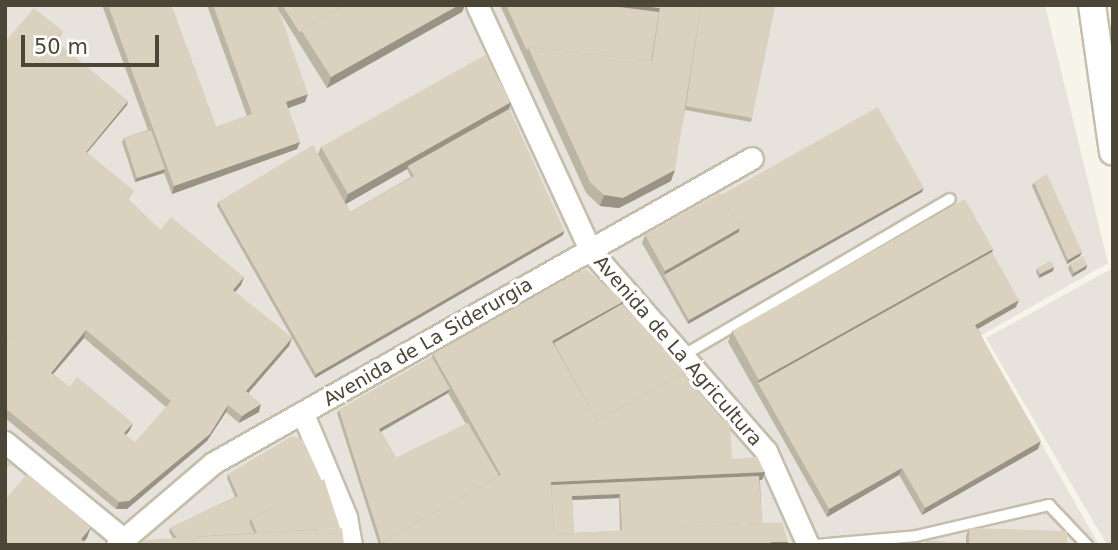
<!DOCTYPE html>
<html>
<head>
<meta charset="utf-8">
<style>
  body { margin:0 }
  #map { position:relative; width:1118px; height:550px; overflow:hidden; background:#f7f4ea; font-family:"DejaVu Sans",sans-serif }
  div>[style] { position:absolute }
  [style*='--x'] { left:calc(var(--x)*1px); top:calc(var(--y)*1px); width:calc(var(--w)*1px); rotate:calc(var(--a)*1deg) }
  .industrial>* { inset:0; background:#e7e3dc }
  .roads { filter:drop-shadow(2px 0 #c4beab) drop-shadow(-2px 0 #c4beab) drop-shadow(0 2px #c4beab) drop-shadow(0 -2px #c4beab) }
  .service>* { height:10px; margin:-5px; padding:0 5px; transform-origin:5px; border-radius:5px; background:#fff }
  .minor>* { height:21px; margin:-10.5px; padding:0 10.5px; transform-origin:10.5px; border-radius:10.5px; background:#fff }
  .tertiary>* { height:26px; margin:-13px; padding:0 13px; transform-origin:13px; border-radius:13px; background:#fff }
  .wall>* { inset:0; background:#bbb5a3 }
  .shaded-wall>* { inset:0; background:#999385 }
  .building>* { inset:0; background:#dad2be }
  span { translate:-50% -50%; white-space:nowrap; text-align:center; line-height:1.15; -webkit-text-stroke:6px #fff; paint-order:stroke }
  .street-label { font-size:19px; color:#4c4637 }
  .frame { position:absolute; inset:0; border:7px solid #4c4637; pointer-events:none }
  .scale { position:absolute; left:21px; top:35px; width:138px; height:32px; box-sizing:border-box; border:4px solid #4c4637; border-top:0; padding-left:9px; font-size:21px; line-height:24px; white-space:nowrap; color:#4c4637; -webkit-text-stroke:5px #fff; paint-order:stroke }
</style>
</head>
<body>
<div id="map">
  <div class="industrial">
    <i style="clip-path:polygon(5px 5px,1045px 5px,1108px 263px,980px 336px,1099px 545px,5px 545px)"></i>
    <i style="clip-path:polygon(1113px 268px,1113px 545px,1107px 545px,986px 338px)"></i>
  </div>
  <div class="roads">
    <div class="service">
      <i style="--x:684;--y:355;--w:308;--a:-30.4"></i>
      <i style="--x:816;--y:545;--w:100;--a:-5.1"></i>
      <i style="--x:916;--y:536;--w:137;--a:-13.1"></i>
      <i style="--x:1049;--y:505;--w:55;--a:46.5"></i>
    </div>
    <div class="minor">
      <i style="--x:477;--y:5;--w:270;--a:65.2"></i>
      <i style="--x:590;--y:250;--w:267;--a:48.8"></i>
      <i style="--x:766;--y:451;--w:103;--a:65.9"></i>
      <i style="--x:303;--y:414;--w:112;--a:67.3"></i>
      <i style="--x:346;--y:517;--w:28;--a:80"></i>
      <i style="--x:5;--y:442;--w:151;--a:39.4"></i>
      <i style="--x:117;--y:545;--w:126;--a:-40.5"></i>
      <i style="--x:213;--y:463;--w:619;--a:-29.5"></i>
    </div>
    <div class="tertiary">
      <i style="--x:1092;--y:5;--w:148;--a:81.9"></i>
    </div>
  </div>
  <div class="wall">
    <i style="clip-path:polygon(102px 5px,171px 5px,216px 127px,247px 116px,207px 5px,465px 5px,462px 12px,327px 88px,279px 11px,305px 102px,288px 108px,300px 142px,297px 149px,172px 194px,164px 173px,135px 182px,122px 142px,124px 138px,148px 130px)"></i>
    <i style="clip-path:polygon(500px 5px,775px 5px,751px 122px,685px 110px,671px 181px,619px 208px,600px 206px,586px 193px)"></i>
    <i style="clip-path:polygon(evenodd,63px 31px,57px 42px,127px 105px,87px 153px,134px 191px,128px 199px,160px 230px,244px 277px,241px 285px,235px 292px,292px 338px,289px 346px,248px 393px,259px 412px,239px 423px,226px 412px,207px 441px,127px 509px,116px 509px,5px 418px,5px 42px,63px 31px,84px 338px,166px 407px,135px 443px,126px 435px,130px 430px,69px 387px,53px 374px,84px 338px)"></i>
    <i style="clip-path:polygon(evenodd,509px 109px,564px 231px,563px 235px,315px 378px,217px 206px,218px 202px,318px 154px,321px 147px,509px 109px,407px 169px,411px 177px,350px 212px,346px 204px,407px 169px)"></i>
    <i style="clip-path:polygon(1034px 182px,1080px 256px,1067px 264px,1032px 186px)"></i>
    <i style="clip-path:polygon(922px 192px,688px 324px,642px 243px,645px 235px,721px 195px)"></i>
    <i style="clip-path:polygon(993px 249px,992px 252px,1016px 307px,978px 329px,1038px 449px,922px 515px,899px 475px,827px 517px,728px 342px,732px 331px)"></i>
    <i style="clip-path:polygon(1070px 264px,1087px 265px,1086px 269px,1072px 277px,1068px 268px)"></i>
    <i style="clip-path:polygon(1037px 268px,1053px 271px,1039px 278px,1036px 272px)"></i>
    <i style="clip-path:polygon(evenodd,622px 304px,686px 377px,732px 459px,765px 472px,762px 480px,760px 480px,762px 523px,787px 545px,379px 545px,337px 413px,339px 410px,432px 357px,433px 354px,622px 304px,448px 393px,466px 424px,396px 458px,381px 432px,448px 393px,622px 304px,619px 498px,620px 531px,574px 533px,572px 500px,619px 498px)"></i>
    <i style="clip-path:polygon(228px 474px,344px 545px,173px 538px,169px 532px,170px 528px,235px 497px,227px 478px)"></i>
    <i style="clip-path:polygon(969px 528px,1067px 545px,925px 545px,926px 541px,966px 543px,966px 536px)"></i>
  </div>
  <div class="shaded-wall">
    <i style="clip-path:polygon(459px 5px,465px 5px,462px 12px,327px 88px,331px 77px)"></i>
    <i style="clip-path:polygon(536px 5px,634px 5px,660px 8px,656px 19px)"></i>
    <i style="clip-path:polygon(308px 94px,305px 102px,283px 110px,286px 102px)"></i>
    <i style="clip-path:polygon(128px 101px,127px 105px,84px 156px,86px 152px)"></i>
    <i style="clip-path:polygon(511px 102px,508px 113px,408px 166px,407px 169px,344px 205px,348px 194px)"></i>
    <i style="clip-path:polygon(300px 142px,297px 149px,172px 194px,174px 186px)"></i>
    <i style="clip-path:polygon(165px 169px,164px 173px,135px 182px,137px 178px)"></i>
    <i style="clip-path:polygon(675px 170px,671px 181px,619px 208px,600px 206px,604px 195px)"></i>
    <i style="clip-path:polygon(924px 188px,922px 192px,688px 324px,689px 320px)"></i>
    <i style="clip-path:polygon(740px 228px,737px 236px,664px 275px,665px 271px)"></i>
    <i style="clip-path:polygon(564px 231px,563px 235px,315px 378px,316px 374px)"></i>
    <i style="clip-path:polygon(993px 249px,989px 260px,758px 383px,759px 380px)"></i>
    <i style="clip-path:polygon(1082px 252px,1080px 256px,1067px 264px,1068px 260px)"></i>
    <i style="clip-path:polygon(1087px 265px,1086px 269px,1072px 277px,1074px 273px)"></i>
    <i style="clip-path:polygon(1054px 267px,1053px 271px,1039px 278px,1040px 274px)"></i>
    <i style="clip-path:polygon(244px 277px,241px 285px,230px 298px,233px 290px)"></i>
    <i style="clip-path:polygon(1019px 300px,1016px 307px,972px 332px,975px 325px)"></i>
    <i style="clip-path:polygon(624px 301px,621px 308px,552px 347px,552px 341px)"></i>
    <i style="clip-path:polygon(86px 330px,84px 338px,48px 380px,51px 373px)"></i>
    <i style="clip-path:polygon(292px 338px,289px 346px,244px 398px,246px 391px)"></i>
    <i style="clip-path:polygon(450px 389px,448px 393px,378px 433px,379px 429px)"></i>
    <i style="clip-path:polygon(261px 404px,259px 412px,239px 423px,242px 416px)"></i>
    <i style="clip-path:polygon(228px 405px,226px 412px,207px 441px,127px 509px,116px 509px,119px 502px)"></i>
    <i style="clip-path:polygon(133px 423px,130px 430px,121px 441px,124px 433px)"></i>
    <i style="clip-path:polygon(1041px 441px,1038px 449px,922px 515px,925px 508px)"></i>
    <i style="clip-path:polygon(902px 468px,899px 475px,827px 517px,829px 509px)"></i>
    <i style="clip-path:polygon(765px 472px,762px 480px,550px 489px,551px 482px)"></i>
    <i style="clip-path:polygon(620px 494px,619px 498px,570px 500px,572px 496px)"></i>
    <i style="clip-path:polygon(91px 527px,87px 538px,81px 545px,81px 539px)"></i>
    <i style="clip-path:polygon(771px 542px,788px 542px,787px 545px,771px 545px)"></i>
  </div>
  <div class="building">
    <i style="clip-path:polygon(108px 5px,171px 5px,216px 127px,252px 114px,213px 5px,277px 5px,308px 94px,286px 102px,300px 142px,174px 186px)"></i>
    <i style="clip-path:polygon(282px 5px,345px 5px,301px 30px,300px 33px)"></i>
    <i style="clip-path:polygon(345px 5px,459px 5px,331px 77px,301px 30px)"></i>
    <i style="clip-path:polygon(506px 5px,604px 5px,659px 12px,651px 61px,528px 47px,527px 51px)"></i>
    <i style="clip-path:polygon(634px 5px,701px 5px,675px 170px,623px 198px,604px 195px,590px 182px,528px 47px,652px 61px,660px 8px)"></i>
    <i style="clip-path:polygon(701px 5px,775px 5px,752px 118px,686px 106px)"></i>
    <i style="clip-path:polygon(34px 8px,63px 31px,56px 41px,128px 101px,86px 152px,134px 191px,5px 344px,5px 42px)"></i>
    <i style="clip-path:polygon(485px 55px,511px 102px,348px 194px,321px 147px)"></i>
    <i style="clip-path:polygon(878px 107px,924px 188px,689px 320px,664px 275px,739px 232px,740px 228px,721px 195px)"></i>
    <i style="clip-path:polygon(509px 109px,564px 231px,316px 374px,218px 202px,313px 145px,350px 212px,414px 176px,408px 166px)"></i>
    <i style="clip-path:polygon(151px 130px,165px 169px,137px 178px,124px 138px)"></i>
    <i style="clip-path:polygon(1047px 174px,1082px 252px,1068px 260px,1034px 182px)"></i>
    <i style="clip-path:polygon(720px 193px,740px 228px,665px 271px,645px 235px)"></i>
    <i style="clip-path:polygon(evenodd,127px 198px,160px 230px,171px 217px,244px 277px,233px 290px,292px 338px,246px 391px,261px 404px,242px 416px,228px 405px,210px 434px,129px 501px,119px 502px,5px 408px,5px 344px,127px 198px,86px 330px,171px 401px,135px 443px,124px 433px,133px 423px,77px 377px,69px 387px,51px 373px,86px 330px)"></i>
    <i style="clip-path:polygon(965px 199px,993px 249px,759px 380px,732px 331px)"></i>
    <i style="clip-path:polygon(992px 252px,1019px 300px,975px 325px,1041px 441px,925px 508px,902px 468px,829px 509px,758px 383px)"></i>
    <i style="clip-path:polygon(1083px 256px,1087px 265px,1074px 273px,1070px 264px)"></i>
    <i style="clip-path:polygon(1051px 261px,1054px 267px,1040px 274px,1037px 268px)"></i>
    <i style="clip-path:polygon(585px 269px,624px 301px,552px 341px,597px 421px,683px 373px,723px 420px,730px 419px,732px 459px,757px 457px,765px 472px,551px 482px,554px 534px,782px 522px,788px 542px,771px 542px,772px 545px,384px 545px,384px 541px,501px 475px,433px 354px)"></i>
    <i style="clip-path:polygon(622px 304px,688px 373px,685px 375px,683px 373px,597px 421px,554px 343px)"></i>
    <i style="clip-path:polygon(432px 357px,450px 389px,379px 429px,396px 458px,468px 423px,499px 476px,384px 541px,382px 545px,339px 410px)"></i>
    <i style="clip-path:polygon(292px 436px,303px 440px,322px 481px,251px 519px,249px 522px,254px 533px,177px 538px,170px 528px,238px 496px,228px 474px)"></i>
    <i style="clip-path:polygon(5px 460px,11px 464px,5px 471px)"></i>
    <i style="clip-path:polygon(27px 474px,91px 527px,81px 539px,89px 545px,5px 545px,5px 500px)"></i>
    <i style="clip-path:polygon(759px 476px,762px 523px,622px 531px,620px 494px,572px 496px,574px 533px,554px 534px,551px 485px)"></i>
    <i style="clip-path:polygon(324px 479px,340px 528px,257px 533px,251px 519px)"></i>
    <i style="clip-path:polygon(342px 528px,344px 545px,140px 545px,144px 540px)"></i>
    <i style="clip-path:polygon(969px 528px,1067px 531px,1067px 545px,926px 545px,926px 541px,969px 543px)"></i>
  </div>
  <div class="street-label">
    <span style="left:428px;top:342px;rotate:-30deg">Avenida de La Siderurgia</span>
    <span style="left:678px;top:351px;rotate:49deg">Avenida de La Agricultura</span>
  </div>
  <div class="frame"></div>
  <div class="scale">50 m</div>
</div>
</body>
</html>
